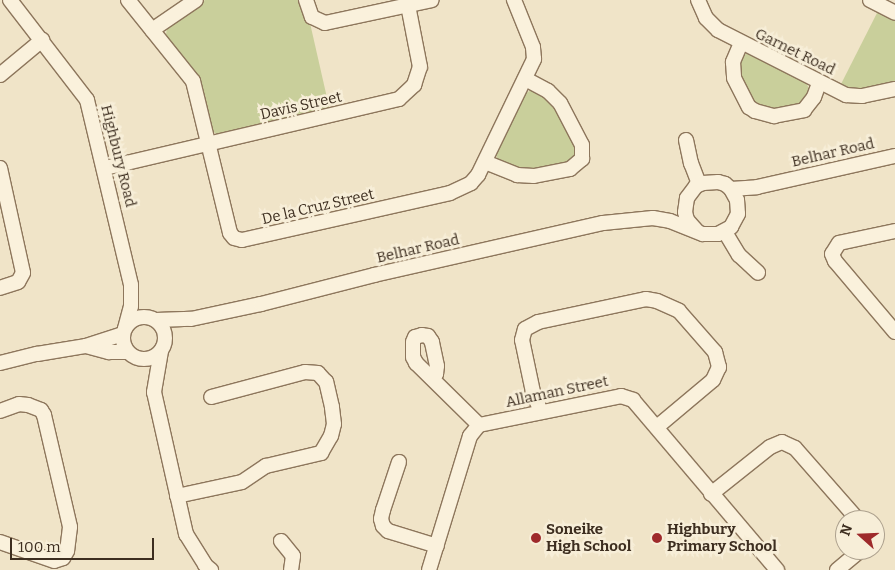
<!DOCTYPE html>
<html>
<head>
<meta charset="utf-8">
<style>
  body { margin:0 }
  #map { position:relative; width:895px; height:570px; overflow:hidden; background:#f0e4c8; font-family:Bitter,serif }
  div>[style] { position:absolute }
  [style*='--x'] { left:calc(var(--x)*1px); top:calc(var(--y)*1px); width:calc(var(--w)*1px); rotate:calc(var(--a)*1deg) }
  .green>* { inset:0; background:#c9cf9b }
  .roads { filter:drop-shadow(1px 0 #8d765c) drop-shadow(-1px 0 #8d765c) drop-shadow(0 1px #8d765c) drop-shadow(0 -1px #8d765c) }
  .minor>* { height:14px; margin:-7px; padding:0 7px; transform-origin:7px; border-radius:7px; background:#faf1dc }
  .minor>.ring { margin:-7px; padding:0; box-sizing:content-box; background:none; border:14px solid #faf1dc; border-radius:50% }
  .dots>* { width:14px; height:14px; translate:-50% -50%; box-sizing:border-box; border:2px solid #f7eed8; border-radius:50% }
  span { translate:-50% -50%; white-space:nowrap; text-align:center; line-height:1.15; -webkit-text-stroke:5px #f7eed8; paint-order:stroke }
  .street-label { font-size:15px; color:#3d2e20 }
  .poi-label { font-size:15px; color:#3d2e20; font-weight:700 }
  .left { translate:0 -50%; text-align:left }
  .north { position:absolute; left:835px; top:510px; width:50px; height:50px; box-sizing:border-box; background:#f7eed8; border:1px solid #ada18e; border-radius:50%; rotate:290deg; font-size:14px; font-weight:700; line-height:20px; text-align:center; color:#3d2e20 }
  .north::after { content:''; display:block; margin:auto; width:18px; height:22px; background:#9e2a2b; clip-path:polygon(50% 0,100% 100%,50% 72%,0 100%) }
  .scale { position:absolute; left:10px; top:538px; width:144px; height:22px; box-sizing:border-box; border:2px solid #3d2e20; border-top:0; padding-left:6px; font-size:15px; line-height:18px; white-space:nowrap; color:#3d2e20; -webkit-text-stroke:4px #f7eed8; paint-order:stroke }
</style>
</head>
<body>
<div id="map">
  <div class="green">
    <i style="clip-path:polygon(205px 0,301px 0,310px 23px,330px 111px,218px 135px,212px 131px,166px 35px,167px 27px,172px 22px)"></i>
    <i style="clip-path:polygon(878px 11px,895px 20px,895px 84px,855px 93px,839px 88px)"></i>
    <i style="clip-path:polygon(750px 53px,805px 80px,810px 91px,806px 102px,772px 113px,755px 108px,735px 66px,743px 55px)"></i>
    <i style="clip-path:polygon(531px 90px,553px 102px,578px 148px,575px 161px,524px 172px,497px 160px,496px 151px,523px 95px)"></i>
  </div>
  <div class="roads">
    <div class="minor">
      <i style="--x:10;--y:0;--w:126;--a:52.4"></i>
      <i style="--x:87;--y:100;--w:190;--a:76.6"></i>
      <i style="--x:131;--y:285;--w:21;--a:90"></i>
      <i style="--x:131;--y:306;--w:23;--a:105"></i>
      <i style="--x:128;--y:0;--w:104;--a:51.3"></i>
      <i style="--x:193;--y:81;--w:156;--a:76.3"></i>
      <i style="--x:230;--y:233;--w:6;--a:51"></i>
      <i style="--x:234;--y:238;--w:8;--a:14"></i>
      <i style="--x:242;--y:240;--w:213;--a:-12.7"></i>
      <i style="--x:450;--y:193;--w:23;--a:-25"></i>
      <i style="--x:471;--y:183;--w:11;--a:-49"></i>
      <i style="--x:478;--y:175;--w:129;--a:-64.2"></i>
      <i style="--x:534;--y:59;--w:12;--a:-95"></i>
      <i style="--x:533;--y:47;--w:51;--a:-112"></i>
      <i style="--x:306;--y:0;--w:18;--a:71"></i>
      <i style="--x:312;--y:17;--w:14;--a:25"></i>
      <i style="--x:325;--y:23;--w:109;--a:-12.1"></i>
      <i style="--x:698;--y:0;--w:20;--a:66"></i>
      <i style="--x:706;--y:18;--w:17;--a:45"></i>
      <i style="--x:718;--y:30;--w:144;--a:26.9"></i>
      <i style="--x:846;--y:95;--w:16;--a:4"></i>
      <i style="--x:862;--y:96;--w:34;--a:-12"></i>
      <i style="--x:870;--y:0;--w:28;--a:27"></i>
      <i style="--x:152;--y:30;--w:53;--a:-34.3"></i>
      <i style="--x:741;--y:43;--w:21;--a:113"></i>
      <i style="--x:733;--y:62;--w:16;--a:86"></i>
      <i style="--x:734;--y:78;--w:33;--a:63"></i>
      <i style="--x:749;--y:107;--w:7;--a:34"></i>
      <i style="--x:755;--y:111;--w:20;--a:15"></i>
      <i style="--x:774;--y:116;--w:31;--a:-11"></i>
      <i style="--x:804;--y:110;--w:16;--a:-52"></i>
      <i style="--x:814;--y:97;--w:15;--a:-70"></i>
      <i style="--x:0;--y:75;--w:55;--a:-39.8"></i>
      <i style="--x:686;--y:140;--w:24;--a:78"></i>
      <i style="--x:691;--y:163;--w:22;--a:69"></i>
      <i style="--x:485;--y:162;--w:35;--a:22"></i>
      <i style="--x:517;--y:175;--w:17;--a:3"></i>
      <i style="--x:534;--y:176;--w:37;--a:-11"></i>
      <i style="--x:570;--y:169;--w:16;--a:-40"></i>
      <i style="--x:582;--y:159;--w:14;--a:-90"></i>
      <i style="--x:582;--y:145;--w:47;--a:-117.6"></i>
      <i style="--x:560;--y:103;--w:17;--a:-135"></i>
      <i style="--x:548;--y:91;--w:26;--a:-152"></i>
      <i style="--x:0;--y:168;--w:107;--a:77.6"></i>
      <i style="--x:23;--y:273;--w:10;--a:119"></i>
      <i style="--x:18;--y:282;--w:19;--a:162"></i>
      <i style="--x:105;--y:168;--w:302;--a:-13.2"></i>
      <i style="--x:399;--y:99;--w:21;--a:-43"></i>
      <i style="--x:414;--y:85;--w:19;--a:-72"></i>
      <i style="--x:420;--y:67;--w:68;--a:-101"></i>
      <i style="--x:731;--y:189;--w:26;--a:-4"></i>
      <i style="--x:757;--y:187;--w:141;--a:-12.7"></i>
      <i style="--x:895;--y:231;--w:57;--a:167.9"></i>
      <i style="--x:839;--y:243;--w:13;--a:122"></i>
      <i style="--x:832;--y:254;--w:8;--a:67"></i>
      <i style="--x:835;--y:261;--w:93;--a:49.8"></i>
      <i style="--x:725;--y:232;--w:27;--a:59"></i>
      <i style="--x:739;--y:255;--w:26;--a:43"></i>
      <i class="ring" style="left:123px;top:317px;width:28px;height:28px"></i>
      <i style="--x:156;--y:320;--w:35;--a:-2"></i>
      <i style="--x:191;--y:319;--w:72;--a:-12.1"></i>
      <i style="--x:261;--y:304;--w:117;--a:-14.4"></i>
      <i style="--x:374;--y:275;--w:235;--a:-12.8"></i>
      <i style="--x:603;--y:223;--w:50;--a:-5.7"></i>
      <i style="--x:653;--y:218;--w:17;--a:10"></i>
      <i style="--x:670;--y:221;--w:35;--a:22"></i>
      <i style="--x:703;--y:234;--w:15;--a:0"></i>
      <i style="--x:718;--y:234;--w:15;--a:-28"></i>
      <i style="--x:731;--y:227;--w:15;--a:-62"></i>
      <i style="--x:738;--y:214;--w:14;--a:-94"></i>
      <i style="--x:737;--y:200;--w:13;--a:-119"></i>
      <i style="--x:731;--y:189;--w:8;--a:-140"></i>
      <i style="--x:725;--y:184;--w:7;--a:-164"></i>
      <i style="--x:718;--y:182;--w:15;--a:176"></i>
      <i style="--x:703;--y:183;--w:8;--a:157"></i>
      <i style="--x:696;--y:186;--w:15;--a:127"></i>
      <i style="--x:687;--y:198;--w:14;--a:98"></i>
      <i style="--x:685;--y:212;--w:8;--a:76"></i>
      <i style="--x:687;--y:220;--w:15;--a:48"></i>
      <i style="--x:86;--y:346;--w:24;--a:15"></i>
      <i style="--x:109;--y:352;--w:18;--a:0"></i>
      <i style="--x:161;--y:351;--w:42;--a:99.7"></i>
      <i style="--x:154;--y:392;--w:146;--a:77.3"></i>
      <i style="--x:186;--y:534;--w:36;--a:58"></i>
      <i style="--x:205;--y:565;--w:8;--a:40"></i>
      <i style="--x:0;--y:363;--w:38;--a:-14"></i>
      <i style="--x:37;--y:354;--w:50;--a:-9.3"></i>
      <i style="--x:86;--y:346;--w:39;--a:-18"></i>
      <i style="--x:431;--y:377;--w:6;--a:-31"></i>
      <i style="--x:436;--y:374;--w:8;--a:-83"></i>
      <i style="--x:437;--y:366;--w:25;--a:-102"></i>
      <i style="--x:432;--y:342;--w:7;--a:-124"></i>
      <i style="--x:428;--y:336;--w:6;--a:-171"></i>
      <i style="--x:422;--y:335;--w:7;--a:164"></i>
      <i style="--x:415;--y:337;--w:5;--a:112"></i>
      <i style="--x:413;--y:342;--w:15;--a:90"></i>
      <i style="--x:413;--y:357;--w:7;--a:63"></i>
      <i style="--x:416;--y:363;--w:88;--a:44.5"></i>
      <i style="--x:0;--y:411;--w:20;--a:-20"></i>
      <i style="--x:19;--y:404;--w:9;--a:6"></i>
      <i style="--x:28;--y:405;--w:14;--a:21"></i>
      <i style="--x:41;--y:410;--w:6;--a:59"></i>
      <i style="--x:44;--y:415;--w:115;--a:76.9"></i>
      <i style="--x:70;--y:527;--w:24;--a:97"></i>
      <i style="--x:67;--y:551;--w:8;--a:120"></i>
      <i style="--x:63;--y:558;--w:9;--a:162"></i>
      <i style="--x:54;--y:561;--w:57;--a:-160.6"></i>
      <i style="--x:541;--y:412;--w:22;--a:-112"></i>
      <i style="--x:533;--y:392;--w:53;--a:-101.9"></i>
      <i style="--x:522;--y:340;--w:11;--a:-75"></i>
      <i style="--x:525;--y:329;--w:15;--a:-28"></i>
      <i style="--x:538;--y:322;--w:110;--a:-12"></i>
      <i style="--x:646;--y:299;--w:11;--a:10"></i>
      <i style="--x:657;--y:301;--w:24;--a:24"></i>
      <i style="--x:679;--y:311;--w:55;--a:48.7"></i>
      <i style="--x:715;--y:352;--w:16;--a:75"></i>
      <i style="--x:719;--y:367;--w:14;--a:115"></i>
      <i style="--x:713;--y:380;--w:73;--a:140"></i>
      <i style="--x:399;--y:462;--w:51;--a:108.4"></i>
      <i style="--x:383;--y:510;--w:9;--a:103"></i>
      <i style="--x:381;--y:519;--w:7;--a:74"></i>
      <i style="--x:383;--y:526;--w:7;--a:45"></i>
      <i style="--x:388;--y:531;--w:51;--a:17"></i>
      <i style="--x:711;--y:494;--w:75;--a:-38.5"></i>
      <i style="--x:770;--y:447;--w:13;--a:-23"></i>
      <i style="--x:782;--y:442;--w:14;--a:25"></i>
      <i style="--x:795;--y:448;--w:96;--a:48.8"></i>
      <i style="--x:177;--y:496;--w:66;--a:-12.2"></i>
      <i style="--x:242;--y:482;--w:29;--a:-34"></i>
      <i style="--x:266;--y:466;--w:57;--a:-13.3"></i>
      <i style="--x:321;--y:453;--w:20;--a:-60"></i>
      <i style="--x:331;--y:436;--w:12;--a:-76"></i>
      <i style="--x:334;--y:424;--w:17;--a:-97"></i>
      <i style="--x:332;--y:407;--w:26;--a:-103"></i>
      <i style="--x:326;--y:382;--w:12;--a:-132"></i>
      <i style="--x:318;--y:373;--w:13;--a:-176"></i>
      <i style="--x:305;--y:372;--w:97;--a:165.1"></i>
      <i style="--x:281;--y:541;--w:19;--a:51"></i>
      <i style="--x:293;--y:556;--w:14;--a:98"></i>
      <i style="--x:429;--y:570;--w:140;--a:-73"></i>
      <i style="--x:470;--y:436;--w:14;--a:-51"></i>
      <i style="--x:479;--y:425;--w:145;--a:-11.5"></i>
      <i style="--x:621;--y:396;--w:13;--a:18"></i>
      <i style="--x:633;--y:400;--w:223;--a:49.7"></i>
      <i style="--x:837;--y:570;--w:31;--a:-40"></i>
    </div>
  </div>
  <div class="dots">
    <i style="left:536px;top:538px;background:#9e2a2b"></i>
    <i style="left:657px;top:538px;background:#9e2a2b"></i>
  </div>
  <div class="street-label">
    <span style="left:795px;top:52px;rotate:26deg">Garnet Road</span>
    <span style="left:301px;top:106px;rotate:-13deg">Davis Street</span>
    <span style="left:833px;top:153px;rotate:-13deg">Belhar Road</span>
    <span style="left:118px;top:156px;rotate:76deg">Highbury Road</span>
    <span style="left:318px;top:207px;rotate:-13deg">De la Cruz Street</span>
    <span style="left:418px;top:249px;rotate:-13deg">Belhar Road</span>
    <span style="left:557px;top:392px;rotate:-12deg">Allaman Street</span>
  </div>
  <div class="poi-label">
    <span class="left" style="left:546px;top:538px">Soneike<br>High School</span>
    <span class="left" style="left:667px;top:538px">Highbury<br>Primary School</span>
  </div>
  <div class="north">N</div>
  <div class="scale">100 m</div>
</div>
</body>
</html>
